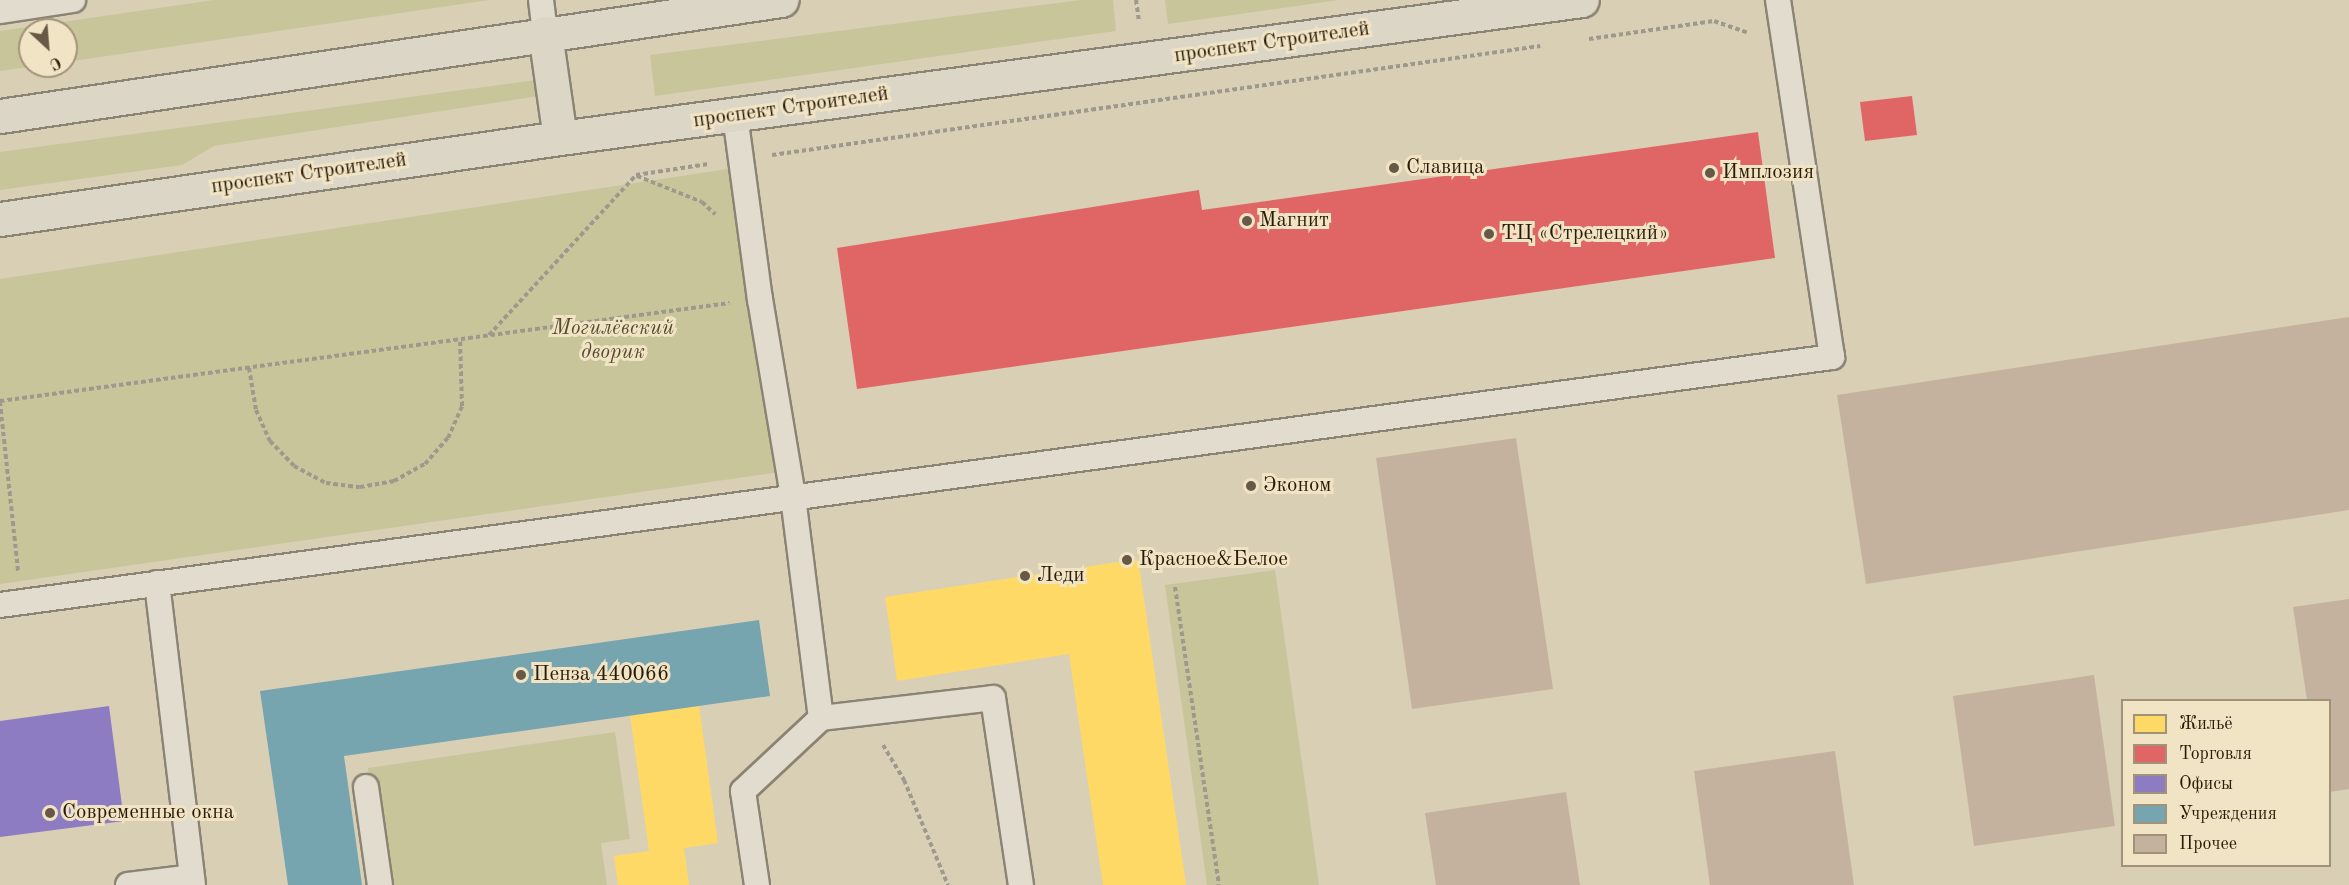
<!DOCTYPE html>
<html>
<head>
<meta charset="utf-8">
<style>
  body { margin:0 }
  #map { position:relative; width:2349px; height:885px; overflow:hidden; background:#d9cfb5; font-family:"Old Standard TT",serif }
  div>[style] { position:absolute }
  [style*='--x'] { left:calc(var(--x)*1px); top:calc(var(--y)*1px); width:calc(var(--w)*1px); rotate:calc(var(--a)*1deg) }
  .green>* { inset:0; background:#c8c59a }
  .homes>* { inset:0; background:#ffd966 }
  .shops>* { inset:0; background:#e06666 }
  .offices>* { inset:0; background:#8e7cc3 }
  .public>* { inset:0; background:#76a5af }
  .building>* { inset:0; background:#c4b29e }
  .path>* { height:4px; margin-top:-2px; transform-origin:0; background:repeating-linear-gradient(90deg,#9e998d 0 4.5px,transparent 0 7.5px) }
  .roads { filter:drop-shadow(2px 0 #8b8474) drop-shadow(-2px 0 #8b8474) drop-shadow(0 2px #8b8474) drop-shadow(0 -2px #8b8474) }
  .lane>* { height:24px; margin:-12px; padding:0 12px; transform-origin:12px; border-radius:12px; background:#e1dcce }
  .primary>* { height:33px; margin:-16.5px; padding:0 16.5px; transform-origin:16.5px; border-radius:16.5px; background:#dcd6c7 }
  .dots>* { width:16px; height:16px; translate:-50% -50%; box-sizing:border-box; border:3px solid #f0e4c5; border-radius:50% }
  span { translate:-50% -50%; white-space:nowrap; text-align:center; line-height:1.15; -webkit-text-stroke:6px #f0e4c5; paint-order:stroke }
  .street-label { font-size:21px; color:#2a1a08 }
  .poi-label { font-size:21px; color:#2a1a08 }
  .left { translate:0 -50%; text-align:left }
  .park-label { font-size:21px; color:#554b2d; font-style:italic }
  .legend { position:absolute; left:2121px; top:699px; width:210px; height:168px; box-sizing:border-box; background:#f0e4c5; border:2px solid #a19379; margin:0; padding:8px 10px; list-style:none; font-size:18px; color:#2a1a08 }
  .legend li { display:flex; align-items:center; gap:12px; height:30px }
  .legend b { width:30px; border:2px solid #a19379 }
  .north { position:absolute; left:18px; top:18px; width:60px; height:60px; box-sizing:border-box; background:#f0e4c5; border:2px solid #a19379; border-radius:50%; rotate:154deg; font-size:16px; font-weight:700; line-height:24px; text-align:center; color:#2a1a08 }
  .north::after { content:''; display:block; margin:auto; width:21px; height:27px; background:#675945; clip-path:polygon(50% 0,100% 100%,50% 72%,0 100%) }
</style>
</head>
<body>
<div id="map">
  <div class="green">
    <i style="clip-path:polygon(214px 0,489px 0,66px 62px,66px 30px,30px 30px,30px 66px,36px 66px,0 71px,0 31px)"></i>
    <i style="clip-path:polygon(1081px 0,1113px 0,1116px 31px,655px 96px,650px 55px)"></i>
    <i style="clip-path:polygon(1165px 0,1339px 0,1168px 24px)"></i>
    <i style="clip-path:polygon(536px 80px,539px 96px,214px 146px,182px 165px,0 190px,0 152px)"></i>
    <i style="clip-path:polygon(754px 165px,794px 470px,0 584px,0 279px)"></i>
    <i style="clip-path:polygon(1275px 570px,1319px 885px,1207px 885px,1165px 585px)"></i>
    <i style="clip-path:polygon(615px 732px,630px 839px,601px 843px,607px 885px,385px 885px,368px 768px)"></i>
  </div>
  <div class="homes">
    <i style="clip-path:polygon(1138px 559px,1186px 885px,1103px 885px,1069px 654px,897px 681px,891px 637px,885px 597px)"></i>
    <i style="clip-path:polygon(699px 706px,718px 843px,684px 848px,689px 885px,618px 885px,614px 856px,649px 851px,630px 715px)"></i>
  </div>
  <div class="shops">
    <i style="clip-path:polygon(1912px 96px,1917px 135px,1865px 141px,1860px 102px)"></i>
    <i style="clip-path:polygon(1758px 132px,1775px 258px,857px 389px,837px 248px,1199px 190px,1202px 210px)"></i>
  </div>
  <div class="offices">
    <i style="clip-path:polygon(109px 706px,124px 821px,0 837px,0 721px)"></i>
  </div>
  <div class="public">
    <i style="clip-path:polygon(759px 620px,770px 696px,344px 756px,362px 885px,288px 885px,260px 691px)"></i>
  </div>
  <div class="building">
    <i style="clip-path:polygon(2349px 317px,2349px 510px,1866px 584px,1837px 395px)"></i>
    <i style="clip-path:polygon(1516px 438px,1553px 689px,1412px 709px,1376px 458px)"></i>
    <i style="clip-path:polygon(2349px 599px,2349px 789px,2330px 792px,2330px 700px,2307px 700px,2293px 607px)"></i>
    <i style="clip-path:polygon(2094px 675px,2115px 826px,1974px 846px,1953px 696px)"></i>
    <i style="clip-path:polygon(1835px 751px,1854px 885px,1710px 885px,1694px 771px)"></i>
    <i style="clip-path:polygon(1566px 792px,1580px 885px,1436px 885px,1425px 813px)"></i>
  </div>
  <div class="path">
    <i style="--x:1136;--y:0;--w:22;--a:82"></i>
    <i style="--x:1589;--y:39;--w:126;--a:-8.2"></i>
    <i style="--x:1714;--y:21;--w:37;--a:19"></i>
    <i style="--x:772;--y:155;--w:776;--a:-8.08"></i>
    <i style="--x:637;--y:176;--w:70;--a:21.8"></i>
    <i style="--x:702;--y:202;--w:18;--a:43"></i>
    <i style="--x:489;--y:335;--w:217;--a:-47.4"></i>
    <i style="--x:636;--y:175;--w:73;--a:-8.7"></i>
    <i style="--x:249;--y:368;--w:43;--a:80.5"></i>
    <i style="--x:256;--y:410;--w:34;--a:66"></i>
    <i style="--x:270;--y:441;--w:35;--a:46"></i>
    <i style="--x:294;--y:466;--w:36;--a:28"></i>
    <i style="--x:326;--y:483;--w:34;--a:7"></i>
    <i style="--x:360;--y:487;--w:35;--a:-10"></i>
    <i style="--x:394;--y:481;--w:35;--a:-29"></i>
    <i style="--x:425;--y:464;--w:35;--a:-49"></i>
    <i style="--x:448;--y:438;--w:35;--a:-66"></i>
    <i style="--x:462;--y:406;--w:67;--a:-91.7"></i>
    <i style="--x:0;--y:401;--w:736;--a:-7.66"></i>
    <i style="--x:0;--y:402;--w:170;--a:83.9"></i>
    <i style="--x:1175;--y:587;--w:301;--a:81.6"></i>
    <i style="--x:883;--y:745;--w:41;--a:59"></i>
    <i style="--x:904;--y:780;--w:114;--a:67.3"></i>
  </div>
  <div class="roads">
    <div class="lane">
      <i style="--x:541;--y:0;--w:33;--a:83"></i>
      <i style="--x:0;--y:11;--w:74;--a:-8.6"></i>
      <i style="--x:735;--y:115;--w:186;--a:82.3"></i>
      <i style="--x:760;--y:299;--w:201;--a:80.5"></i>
      <i style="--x:793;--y:497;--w:223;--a:82.8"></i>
      <i style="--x:821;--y:718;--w:173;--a:-6.6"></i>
      <i style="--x:993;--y:698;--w:189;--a:81.5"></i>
      <i style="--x:157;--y:583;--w:304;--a:83.2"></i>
      <i style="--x:0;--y:605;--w:1849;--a:-7.71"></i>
      <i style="--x:1832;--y:357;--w:361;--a:-98.6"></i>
      <i style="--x:366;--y:787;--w:99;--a:81.9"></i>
      <i style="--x:128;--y:885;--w:64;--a:-7.1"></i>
      <i style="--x:757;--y:885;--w:95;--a:-98.5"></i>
      <i style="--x:743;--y:791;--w:107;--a:-43.1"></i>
    </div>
    <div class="primary">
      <i style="--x:545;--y:33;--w:106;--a:81.9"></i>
      <i style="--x:0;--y:116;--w:790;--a:-8.45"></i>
      <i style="--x:0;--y:219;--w:566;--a:-8.23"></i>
      <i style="--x:560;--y:138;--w:1031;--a:-7.69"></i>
    </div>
  </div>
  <div class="dots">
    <i style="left:1394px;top:168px;background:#675945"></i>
    <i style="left:1710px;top:173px;background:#675945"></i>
    <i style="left:1247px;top:221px;background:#675945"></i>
    <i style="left:1489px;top:234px;background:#675945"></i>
    <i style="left:1251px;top:486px;background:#675945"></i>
    <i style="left:1127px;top:560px;background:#675945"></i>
    <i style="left:1025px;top:576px;background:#675945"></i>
    <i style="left:521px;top:675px;background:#675945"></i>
    <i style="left:50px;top:813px;background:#675945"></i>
  </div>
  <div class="street-label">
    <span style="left:1272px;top:43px;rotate:-8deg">проспект Строителей</span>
    <span style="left:791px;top:108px;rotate:-8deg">проспект Строителей</span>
    <span style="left:309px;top:174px;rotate:-8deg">проспект Строителей</span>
  </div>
  <div class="poi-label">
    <span class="left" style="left:1406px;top:168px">Славица</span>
    <span class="left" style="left:1722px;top:173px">Имплозия</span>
    <span class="left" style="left:1259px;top:221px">Магнит</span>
    <span class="left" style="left:1501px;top:234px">ТЦ «Стрелецкий»</span>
    <span class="left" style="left:1263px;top:486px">Эконом</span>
    <span class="left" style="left:1139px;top:560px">Красное&amp;Белое</span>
    <span class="left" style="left:1037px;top:576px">Леди</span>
    <span class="left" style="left:533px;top:675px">Пенза 440066</span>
    <span class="left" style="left:62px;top:813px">Современные окна</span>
  </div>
  <div class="park-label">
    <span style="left:613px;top:341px">Могилёвский<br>дворик</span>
  </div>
  <ul class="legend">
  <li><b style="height:16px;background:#ffd966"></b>Жильё</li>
  <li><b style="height:16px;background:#e06666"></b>Торговля</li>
  <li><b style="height:16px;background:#8e7cc3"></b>Офисы</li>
  <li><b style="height:16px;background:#76a5af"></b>Учреждения</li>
  <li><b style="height:16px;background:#c4b29e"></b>Прочее</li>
  </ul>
  <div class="north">С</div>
</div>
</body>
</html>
